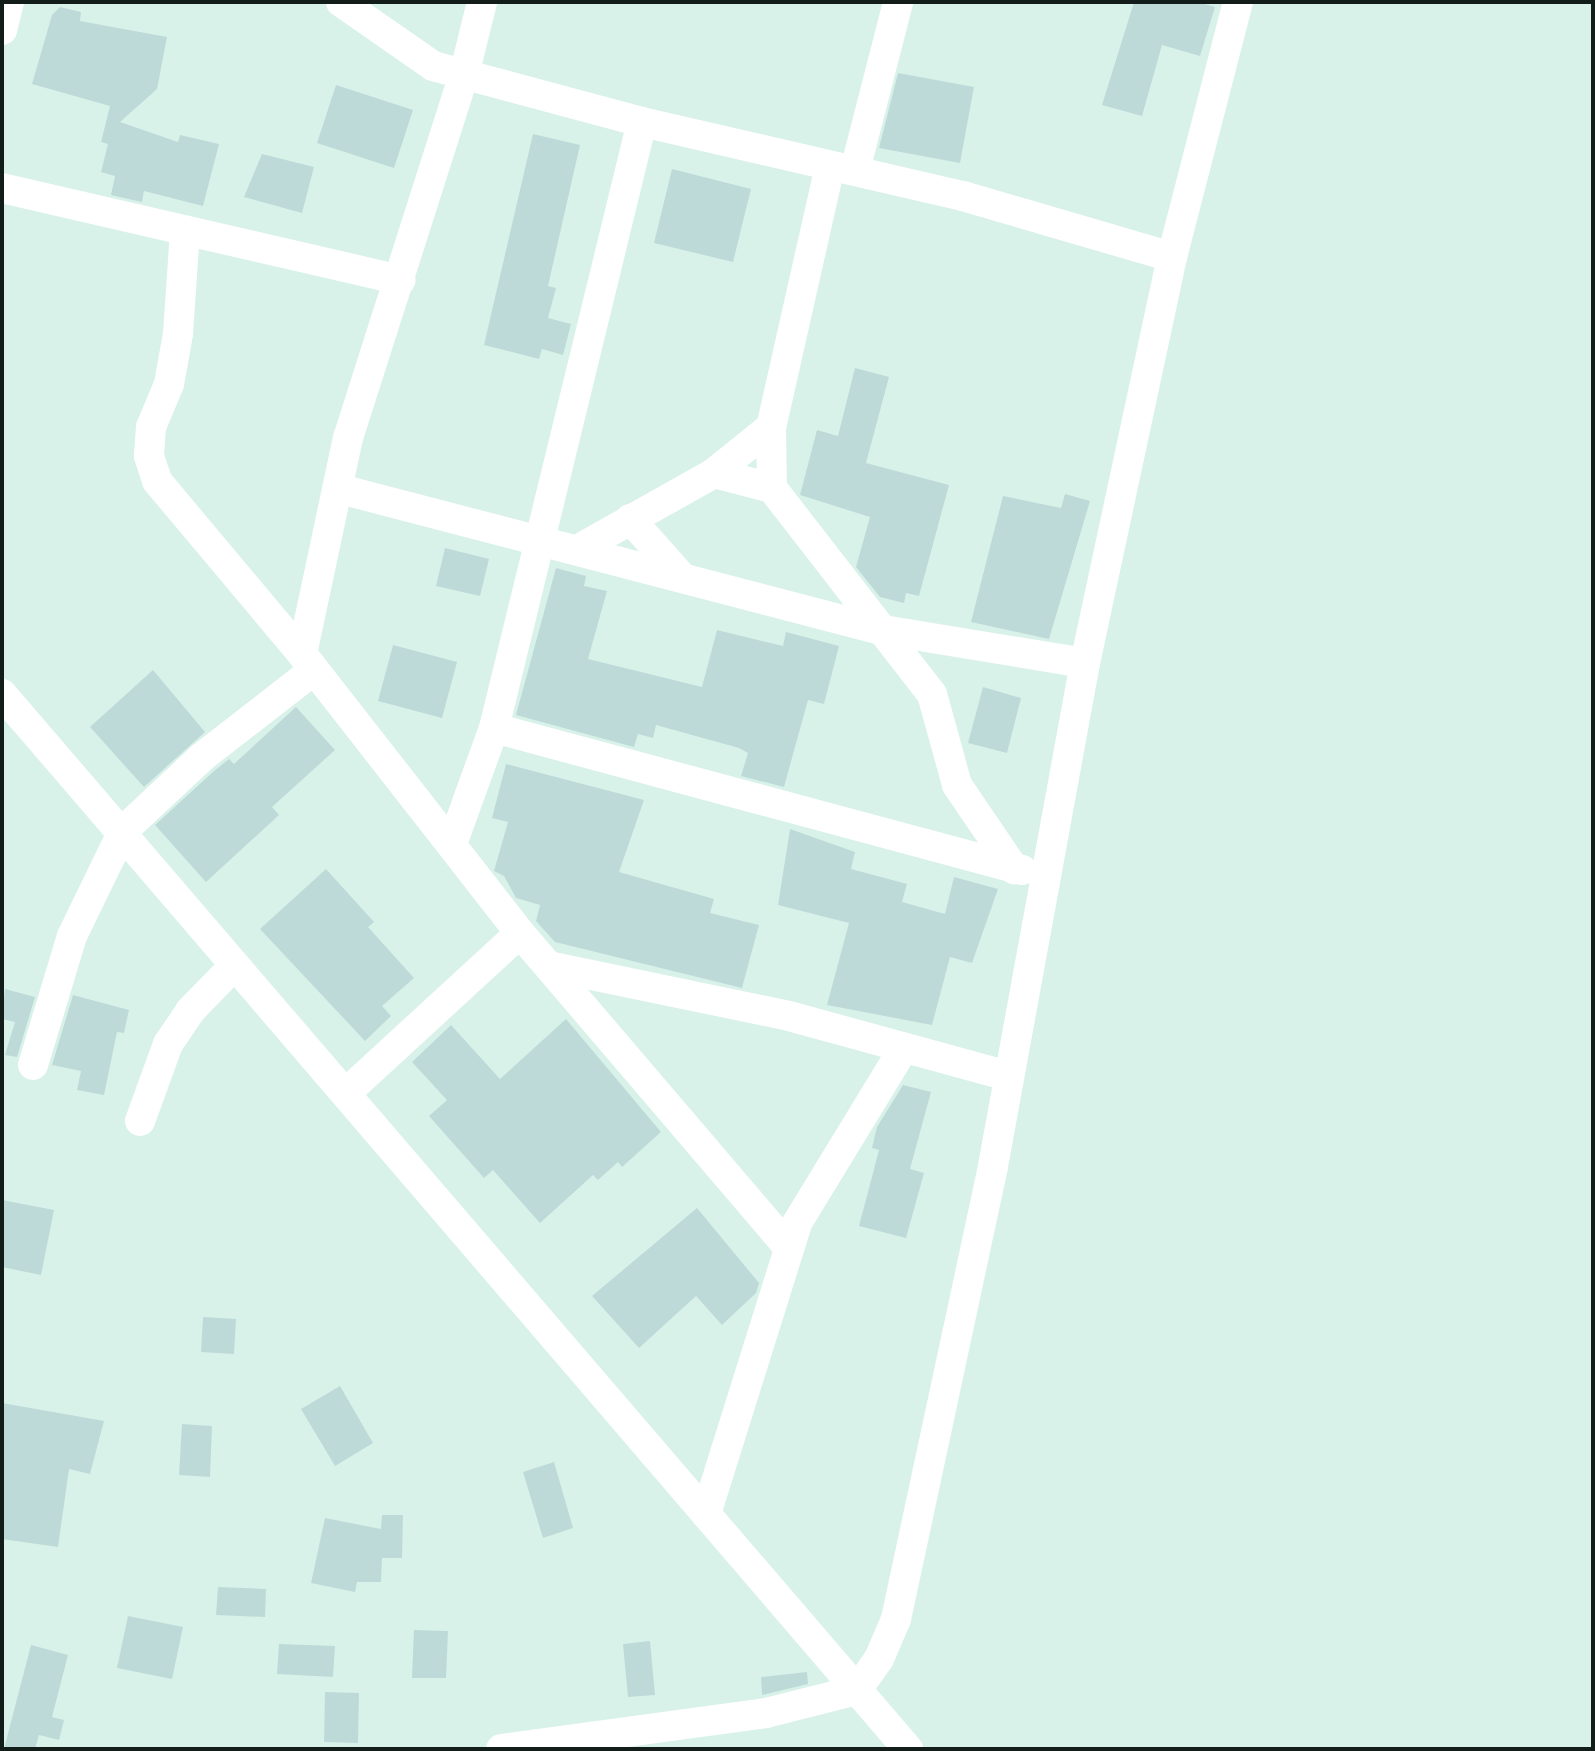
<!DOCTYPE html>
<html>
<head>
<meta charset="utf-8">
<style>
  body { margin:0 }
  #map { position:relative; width:1595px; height:1751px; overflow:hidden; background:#d8f2e9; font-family:Rubik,sans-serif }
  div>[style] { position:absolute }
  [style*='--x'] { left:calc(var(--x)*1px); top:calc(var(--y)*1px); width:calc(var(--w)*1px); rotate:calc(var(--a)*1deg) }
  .building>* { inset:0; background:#bedad8 }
  .minor>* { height:30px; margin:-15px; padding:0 15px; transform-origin:15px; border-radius:15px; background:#fff }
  span { translate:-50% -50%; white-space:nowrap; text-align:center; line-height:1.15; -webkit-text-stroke:8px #e9fef6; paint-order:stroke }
  .frame { position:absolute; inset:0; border:4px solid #121c18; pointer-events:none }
</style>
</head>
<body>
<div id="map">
  <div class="building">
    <i style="clip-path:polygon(1134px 2px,1198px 2px,1215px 7px,1200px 56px,1162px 45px,1142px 116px,1102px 105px)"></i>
    <i style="clip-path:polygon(60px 7px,81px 12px,80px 21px,167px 37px,157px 89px,120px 122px,178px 142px,180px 135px,219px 144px,203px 206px,144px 191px,142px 202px,111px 195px,115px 176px,101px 172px,108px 144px,101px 142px,110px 106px,32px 84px,52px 15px)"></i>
    <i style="clip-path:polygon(898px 73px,974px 87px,960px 163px,879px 148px)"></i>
    <i style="clip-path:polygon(336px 85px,413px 110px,394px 168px,317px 143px)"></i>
    <i style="clip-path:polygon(533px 134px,580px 145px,548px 286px,556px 288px,548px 318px,571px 324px,563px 355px,542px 349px,539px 359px,484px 345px)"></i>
    <i style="clip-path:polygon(262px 154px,314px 167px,302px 213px,244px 197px)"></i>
    <i style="clip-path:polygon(672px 169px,751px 189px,733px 262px,654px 243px)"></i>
    <i style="clip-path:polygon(855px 368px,889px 377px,866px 463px,949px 485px,919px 596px,906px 593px,904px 603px,880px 597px,856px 567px,870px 517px,800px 495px,817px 430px,838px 436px)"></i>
    <i style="clip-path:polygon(1065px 494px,1090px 501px,1049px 639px,971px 622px,1003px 496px,1061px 508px)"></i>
    <i style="clip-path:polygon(445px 548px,489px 559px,480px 596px,436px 586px)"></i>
    <i style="clip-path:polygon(556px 568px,586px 576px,584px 586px,607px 591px,588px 659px,702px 687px,717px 630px,783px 646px,786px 632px,839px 646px,824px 704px,808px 700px,784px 787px,741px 776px,748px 753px,739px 748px,656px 725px,653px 738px,638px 734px,634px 747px,516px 715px)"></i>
    <i style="clip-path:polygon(393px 645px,457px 662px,442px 718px,378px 701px)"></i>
    <i style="clip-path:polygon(153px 670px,205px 732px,144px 787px,90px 727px)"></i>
    <i style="clip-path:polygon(983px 687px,1021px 698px,1007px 753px,968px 743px)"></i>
    <i style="clip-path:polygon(296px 707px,335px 750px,272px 807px,279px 815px,206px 882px,155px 825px,214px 771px,229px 759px,234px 764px)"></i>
    <i style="clip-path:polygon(506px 764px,644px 800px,619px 872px,714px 899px,710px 913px,759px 925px,742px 988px,555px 942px,536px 921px,540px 905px,516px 898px,504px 876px,494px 871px,508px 822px,492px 818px)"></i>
    <i style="clip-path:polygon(790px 829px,855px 852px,851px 869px,907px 884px,902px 902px,945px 914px,954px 877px,998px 889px,972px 963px,950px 957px,932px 1025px,827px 1005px,849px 923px,778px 905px)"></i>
    <i style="clip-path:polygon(326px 869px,374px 922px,368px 927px,414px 978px,382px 1006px,391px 1016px,365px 1041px,260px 929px)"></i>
    <i style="clip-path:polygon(5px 989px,35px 997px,17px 1057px,5px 1055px,15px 1022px,2px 1019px)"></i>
    <i style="clip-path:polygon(73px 995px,129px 1010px,124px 1033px,117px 1032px,104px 1095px,77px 1090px,81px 1071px,52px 1065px)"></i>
    <i style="clip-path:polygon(566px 1019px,661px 1132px,622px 1167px,618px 1162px,598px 1180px,593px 1175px,540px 1223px,493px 1170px,484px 1178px,429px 1116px,447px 1100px,412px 1062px,451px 1025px,500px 1079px)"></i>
    <i style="clip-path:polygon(903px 1085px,931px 1092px,910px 1169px,924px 1173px,906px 1238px,859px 1226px,879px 1150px,872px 1148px,877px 1127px)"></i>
    <i style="clip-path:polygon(2px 1200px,54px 1210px,41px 1275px,2px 1267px)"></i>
    <i style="clip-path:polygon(697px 1208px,759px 1283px,756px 1293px,722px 1325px,696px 1296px,639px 1348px,592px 1296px)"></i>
    <i style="clip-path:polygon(203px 1317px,236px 1319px,234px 1354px,201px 1352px)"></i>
    <i style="clip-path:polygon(340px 1386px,373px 1443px,335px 1466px,301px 1409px)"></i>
    <i style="clip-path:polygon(2px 1403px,104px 1421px,90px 1474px,69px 1469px,58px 1547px,2px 1539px)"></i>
    <i style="clip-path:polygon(182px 1424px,212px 1426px,210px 1477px,179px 1475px)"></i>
    <i style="clip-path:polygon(554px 1462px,573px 1528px,543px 1538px,523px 1472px)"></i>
    <i style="clip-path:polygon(382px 1515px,403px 1515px,402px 1558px,382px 1558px,381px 1582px,357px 1582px,355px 1592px,311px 1583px,325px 1518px,381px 1529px)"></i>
    <i style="clip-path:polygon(218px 1587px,266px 1589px,265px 1617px,216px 1615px)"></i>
    <i style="clip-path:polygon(128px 1616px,183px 1627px,172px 1679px,117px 1668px)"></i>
    <i style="clip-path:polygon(414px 1630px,448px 1631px,446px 1678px,412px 1678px)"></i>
    <i style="clip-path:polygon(650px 1641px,655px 1695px,628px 1697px,623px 1644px)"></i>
    <i style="clip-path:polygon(279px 1644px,335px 1646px,333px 1677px,277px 1674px)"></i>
    <i style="clip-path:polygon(31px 1645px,68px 1655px,52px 1717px,64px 1720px,59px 1740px,39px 1735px,35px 1749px,4px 1749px)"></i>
    <i style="clip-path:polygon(807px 1672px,808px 1684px,762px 1695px,761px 1677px)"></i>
    <i style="clip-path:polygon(325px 1692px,359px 1693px,358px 1743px,324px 1742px)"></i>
  </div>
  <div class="minor">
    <i style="--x:341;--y:2;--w:112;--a:34.8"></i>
    <i style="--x:433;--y:66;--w:216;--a:15"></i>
    <i style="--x:642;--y:122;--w:329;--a:13"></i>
    <i style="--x:963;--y:196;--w:218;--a:16.3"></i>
    <i style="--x:2;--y:30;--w:29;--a:-76"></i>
    <i style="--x:830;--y:166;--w:268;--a:102.7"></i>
    <i style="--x:771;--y:427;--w:61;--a:89.1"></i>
    <i style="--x:772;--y:488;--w:261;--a:52.2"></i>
    <i style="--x:932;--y:694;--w:94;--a:74.6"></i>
    <i style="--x:957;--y:785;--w:102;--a:55.8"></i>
    <i style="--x:855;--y:170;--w:173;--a:-75.6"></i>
    <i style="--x:2;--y:188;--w:409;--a:13"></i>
    <i style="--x:185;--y:231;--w:103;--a:93.9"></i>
    <i style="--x:178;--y:334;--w:51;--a:100.2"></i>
    <i style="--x:169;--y:384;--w:47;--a:112.7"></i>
    <i style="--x:151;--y:427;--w:29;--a:94"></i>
    <i style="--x:149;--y:456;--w:26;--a:72"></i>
    <i style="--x:157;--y:481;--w:226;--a:50"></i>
    <i style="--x:302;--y:654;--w:354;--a:52"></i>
    <i style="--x:520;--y:933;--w:413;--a:49.5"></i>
    <i style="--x:714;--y:473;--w:60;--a:14.5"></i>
    <i style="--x:340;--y:489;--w:555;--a:14.61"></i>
    <i style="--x:877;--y:629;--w:211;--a:9.3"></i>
    <i style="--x:630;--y:519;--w:75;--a:48.2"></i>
    <i style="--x:577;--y:550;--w:157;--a:-29.3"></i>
    <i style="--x:714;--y:473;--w:73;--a:-38.9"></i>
    <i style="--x:302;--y:654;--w:221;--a:-78"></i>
    <i style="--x:348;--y:438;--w:381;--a:-72.3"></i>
    <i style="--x:464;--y:75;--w:75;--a:-76.1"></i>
    <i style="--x:2;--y:694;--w:1391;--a:49.35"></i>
    <i style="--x:494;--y:728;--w:547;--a:15.05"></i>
    <i style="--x:452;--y:844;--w:123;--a:-70.1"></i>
    <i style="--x:494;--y:728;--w:624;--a:-76.28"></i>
    <i style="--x:553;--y:967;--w:241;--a:11.7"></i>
    <i style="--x:789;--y:1016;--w:228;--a:15.3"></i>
    <i style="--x:33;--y:1065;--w:135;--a:-73.2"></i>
    <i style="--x:72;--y:936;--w:117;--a:-64.1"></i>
    <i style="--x:123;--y:831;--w:108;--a:-43.1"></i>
    <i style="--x:202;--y:757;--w:142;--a:-37.8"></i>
    <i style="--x:347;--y:1092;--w:235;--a:-42.6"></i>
    <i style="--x:140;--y:1121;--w:82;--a:-70"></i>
    <i style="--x:168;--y:1044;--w:40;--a:-56"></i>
    <i style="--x:190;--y:1011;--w:62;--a:-45.7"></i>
    <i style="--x:706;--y:1514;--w:305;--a:-72.6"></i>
    <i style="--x:797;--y:1223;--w:205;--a:-58.6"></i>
    <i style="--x:501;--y:1749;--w:267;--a:-7.7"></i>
    <i style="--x:766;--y:1713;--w:94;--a:-14.2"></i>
    <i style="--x:857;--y:1690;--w:38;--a:-55"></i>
    <i style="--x:879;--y:1659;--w:43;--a:-67"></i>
    <i style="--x:896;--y:1619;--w:463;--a:-77.9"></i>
    <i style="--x:993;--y:1166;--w:511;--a:-79.64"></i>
    <i style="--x:1085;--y:663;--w:415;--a:-77.9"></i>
    <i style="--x:1172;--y:257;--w:263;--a:-75.5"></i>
  </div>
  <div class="frame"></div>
</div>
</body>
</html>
